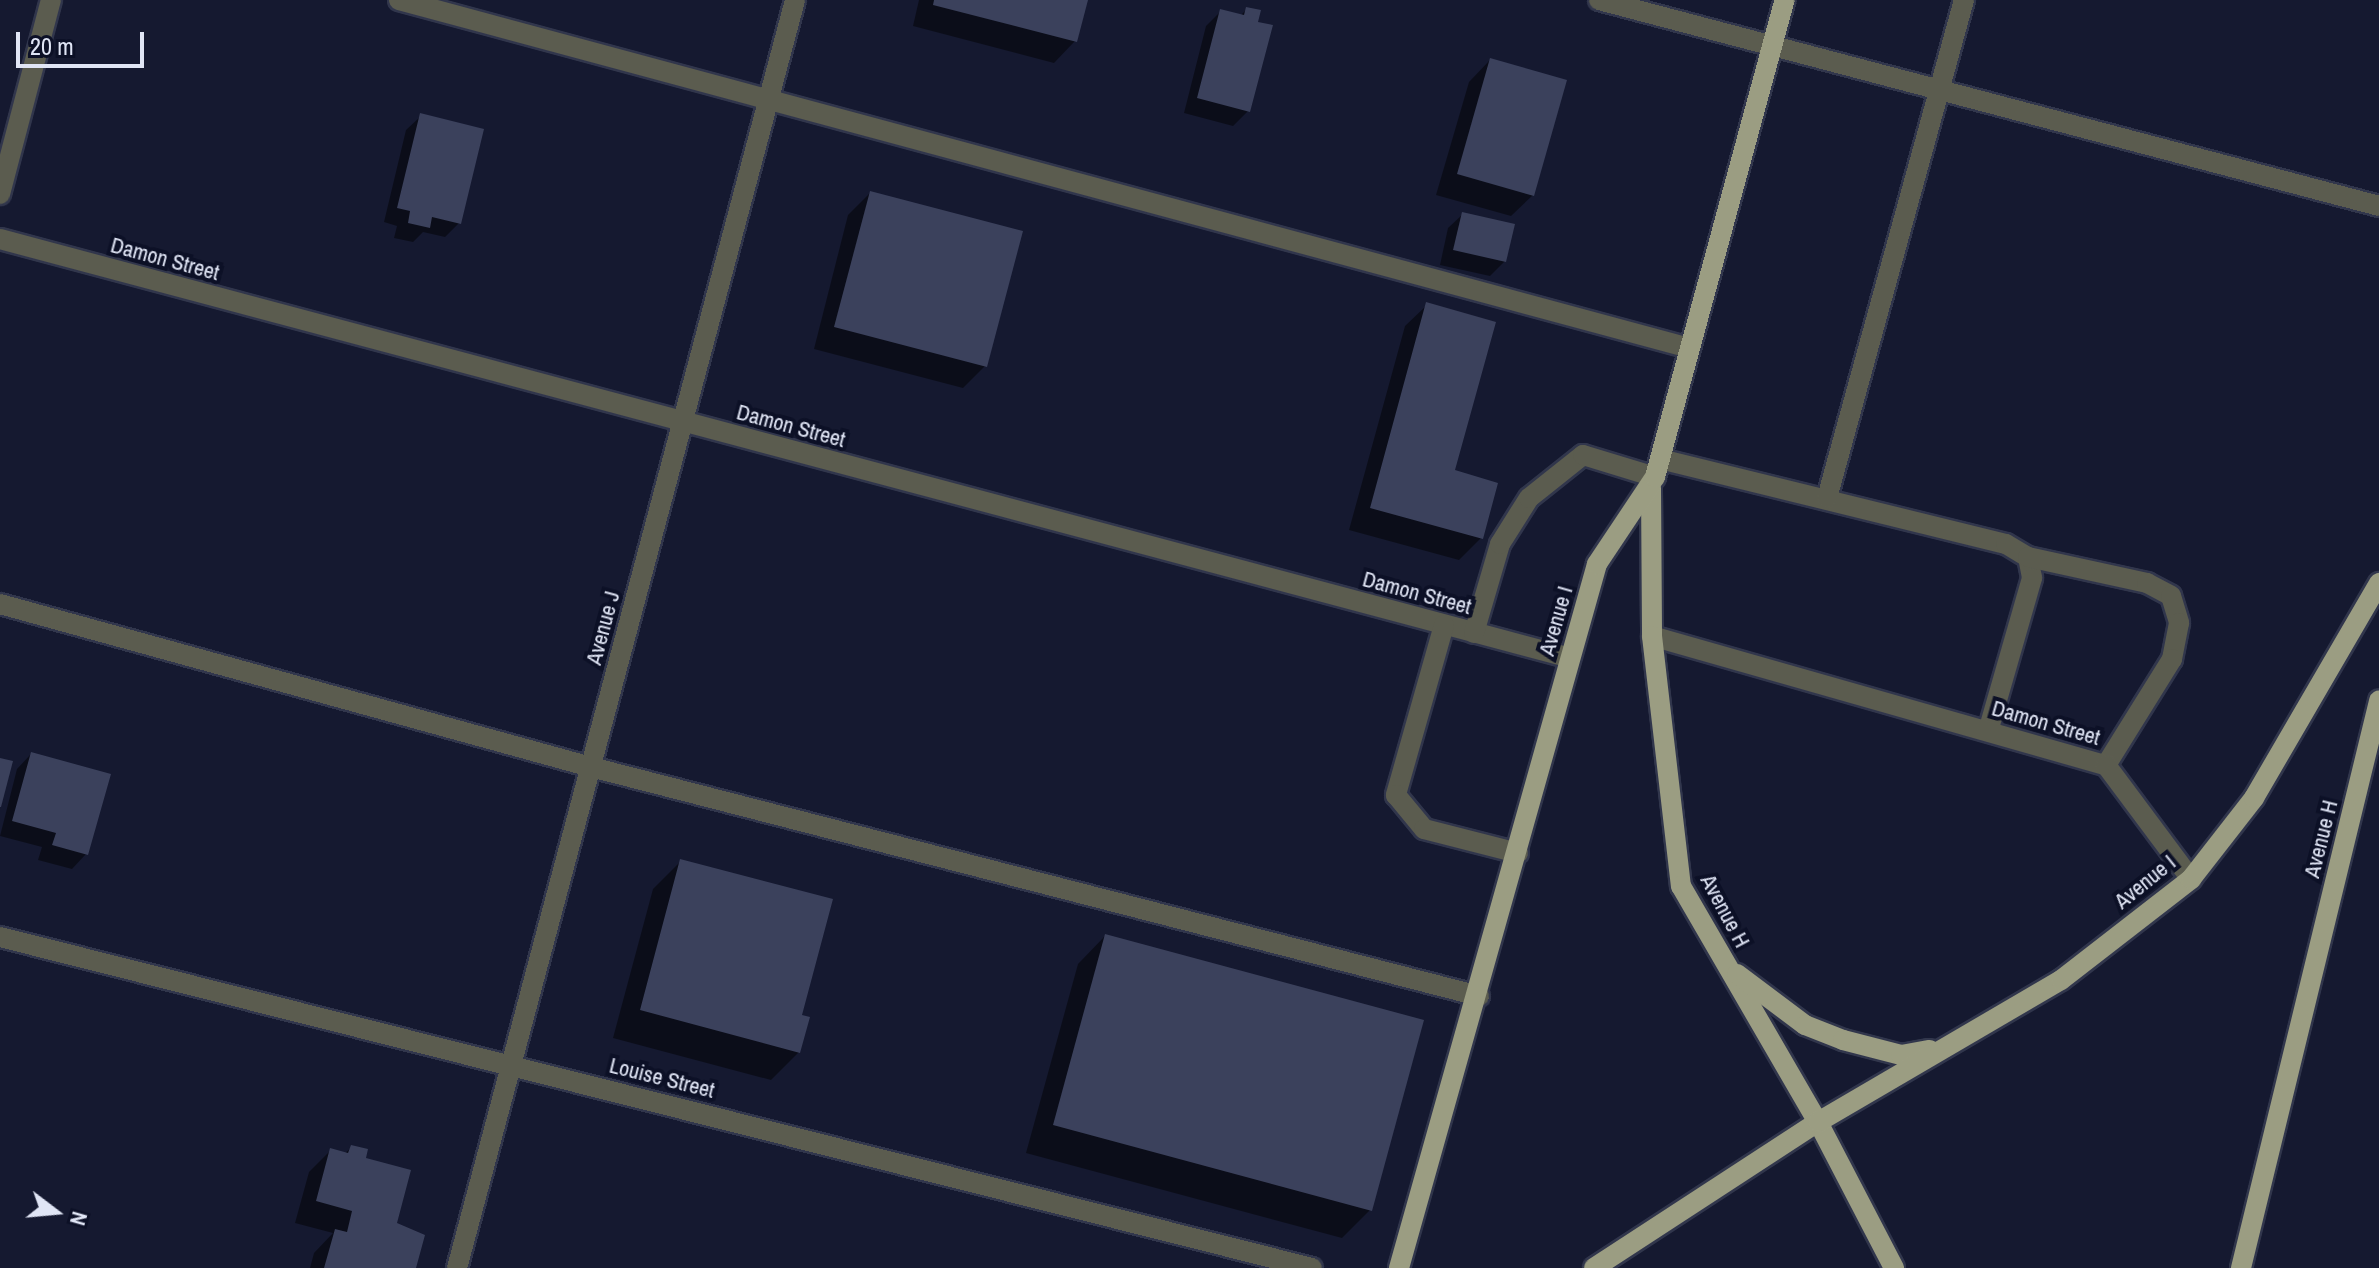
<!DOCTYPE html>
<html>
<head>
<meta charset="utf-8">
<style>
  body { margin:0 }
  #map { position:relative; width:2379px; height:1268px; overflow:hidden; background:#151930; font-family:"Archivo Narrow",sans-serif }
  div>[style] { position:absolute }
  [style*='--x'] { left:calc(var(--x)*1px); top:calc(var(--y)*1px); width:calc(var(--w)*1px); rotate:calc(var(--a)*1deg) }
  .shadow>* { inset:0; background:#0007 }
  .building>* { inset:0; background:#3b415c }
  .roads { filter:drop-shadow(2px 0 #31364c) drop-shadow(-2px 0 #31364c) drop-shadow(0 2px #31364c) drop-shadow(0 -2px #31364c) }
  .minor>* { height:20px; margin:-10px; padding:0 10px; transform-origin:10px; border-radius:10px; background:#5b5c4f }
  .major>* { height:20px; margin:-10px; padding:0 10px; transform-origin:10px; border-radius:10px; background:#9b9d82 }
  span { translate:-50% -50%; white-space:nowrap; text-align:center; line-height:1.15; -webkit-text-stroke:8px #0c1026; paint-order:stroke }
  .street-label { font-size:22px; color:#e0e5f5 }
  .north { position:absolute; left:16px; top:1172px; width:80px; height:80px; -webkit-text-stroke:6px #0c1026; paint-order:stroke; rotate:106deg; font-size:22px; font-weight:700; line-height:32px; text-align:center; color:#e0e5f5 }
  .north::after { content:''; display:block; margin:auto; width:28px; height:36px; background:#e0e5f5; clip-path:polygon(50% 0,100% 100%,50% 72%,0 100%) }
  .scale { position:absolute; left:16px; top:32px; width:128px; height:36px; box-sizing:border-box; border:4px solid #e0e5f5; border-top:0; padding-left:10px; font-size:24px; line-height:28px; white-space:nowrap; color:#e0e5f5; -webkit-text-stroke:6px #0c1026; paint-order:stroke }
</style>
</head>
<body>
<div id="map">
  <div class="shadow">
    <i style="clip-path:polygon(919px 0,1086px 0,1075px 41px,1054px 63px,913px 26px)"></i>
    <i style="clip-path:polygon(1247px 9px,1248px 111px,1233px 126px,1184px 113px,1206px 26px,1220px 12px,1240px 16px)"></i>
    <i style="clip-path:polygon(1490px 60px,1533px 195px,1511px 216px,1436px 195px,1469px 82px)"></i>
    <i style="clip-path:polygon(421px 116px,459px 223px,445px 237px,423px 232px,413px 242px,394px 238px,397px 226px,384px 222px,406px 130px)"></i>
    <i style="clip-path:polygon(870px 193px,985px 366px,963px 388px,814px 349px,848px 215px)"></i>
    <i style="clip-path:polygon(1463px 214px,1505px 261px,1490px 276px,1440px 265px,1448px 228px)"></i>
    <i style="clip-path:polygon(1427px 305px,1452px 471px,1481px 538px,1459px 560px,1349px 530px,1405px 326px)"></i>
    <i style="clip-path:polygon(31px 754px,86px 854px,72px 869px,38px 860px,42px 847px,0 836px,17px 769px)"></i>
    <i style="clip-path:polygon(681px 861px,800px 1016px,799px 1052px,771px 1080px,613px 1038px,653px 889px)"></i>
    <i style="clip-path:polygon(1105px 936px,1370px 1210px,1342px 1238px,1026px 1153px,1078px 964px)"></i>
    <i style="clip-path:polygon(352px 1147px,363px 1159px,414px 1268px,310px 1268px,314px 1253px,333px 1233px,295px 1223px,309px 1172px,331px 1150px,344px 1154px)"></i>
  </div>
  <div class="building">
    <i style="clip-path:polygon(934px 0,1088px 0,1077px 42px,933px 5px)"></i>
    <i style="clip-path:polygon(1246px 7px,1261px 10px,1258px 22px,1273px 25px,1250px 112px,1197px 98px,1220px 9px,1244px 15px)"></i>
    <i style="clip-path:polygon(1490px 58px,1567px 80px,1534px 196px,1457px 174px)"></i>
    <i style="clip-path:polygon(420px 113px,484px 129px,461px 224px,432px 217px,430px 228px,408px 223px,410px 211px,397px 208px)"></i>
    <i style="clip-path:polygon(870px 191px,1023px 231px,987px 367px,834px 327px)"></i>
    <i style="clip-path:polygon(1462px 212px,1515px 224px,1506px 262px,1453px 250px)"></i>
    <i style="clip-path:polygon(1426px 302px,1496px 322px,1455px 470px,1498px 483px,1483px 539px,1370px 508px)"></i>
    <i style="clip-path:polygon(31px 752px,111px 774px,88px 855px,52px 845px,56px 833px,12px 821px)"></i>
    <i style="clip-path:polygon(0 758px,13px 761px,1px 807px,0 807px)"></i>
    <i style="clip-path:polygon(680px 859px,833px 899px,802px 1015px,810px 1017px,800px 1053px,640px 1010px)"></i>
    <i style="clip-path:polygon(1105px 934px,1424px 1020px,1372px 1211px,1053px 1125px)"></i>
    <i style="clip-path:polygon(351px 1145px,368px 1149px,366px 1158px,411px 1170px,397px 1223px,425px 1235px,416px 1268px,324px 1268px,335px 1229px,347px 1232px,352px 1211px,316px 1201px,330px 1148px,348px 1153px)"></i>
  </div>
  <div class="roads">
    <div class="minor">
      <i style="--x:399;--y:0;--w:1337;--a:15.09"></i>
      <i style="--x:1599;--y:0;--w:807;--a:14.79"></i>
      <i style="--x:0;--y:194;--w:201;--a:-75.3"></i>
      <i style="--x:0;--y:239;--w:1625;--a:14.94"></i>
      <i style="--x:1660;--y:459;--w:356;--a:13.8"></i>
      <i style="--x:2006;--y:544;--w:26;--a:31"></i>
      <i style="--x:2028;--y:557;--w:21;--a:79"></i>
      <i style="--x:2032;--y:578;--w:159;--a:106"></i>
      <i style="--x:1827;--y:498;--w:517;--a:-74.62"></i>
      <i style="--x:2028;--y:557;--w:122;--a:12.3"></i>
      <i style="--x:2147;--y:583;--w:27;--a:28"></i>
      <i style="--x:2171;--y:596;--w:28;--a:73"></i>
      <i style="--x:2179;--y:623;--w:37;--a:101"></i>
      <i style="--x:2172;--y:659;--w:125;--a:121.9"></i>
      <i style="--x:0;--y:604;--w:613;--a:15.42"></i>
      <i style="--x:591;--y:767;--w:917;--a:14.46"></i>
      <i style="--x:1444;--y:625;--w:177;--a:105.8"></i>
      <i style="--x:1396;--y:795;--w:44;--a:50.5"></i>
      <i style="--x:1424;--y:829;--w:97;--a:14.3"></i>
      <i style="--x:1474;--y:633;--w:93;--a:-73.7"></i>
      <i style="--x:1500;--y:544;--w:54;--a:-57.8"></i>
      <i style="--x:1529;--y:498;--w:69;--a:-38.5"></i>
      <i style="--x:1583;--y:455;--w:75;--a:17"></i>
      <i style="--x:1652;--y:636;--w:472;--a:15.9"></i>
      <i style="--x:2106;--y:765;--w:142;--a:53.3"></i>
      <i style="--x:0;--y:937;--w:1353;--a:14.16"></i>
      <i style="--x:457;--y:1268;--w:1312;--a:-75.07"></i>
    </div>
    <div class="major">
      <i style="--x:1651;--y:488;--w:148;--a:89.6"></i>
      <i style="--x:1652;--y:636;--w:252;--a:83.4"></i>
      <i style="--x:1681;--y:886;--w:273;--a:59.9"></i>
      <i style="--x:1818;--y:1122;--w:165;--a:62.5"></i>
      <i style="--x:1737;--y:974;--w:85;--a:36.9"></i>
      <i style="--x:1805;--y:1025;--w:41;--a:21.5"></i>
      <i style="--x:1843;--y:1040;--w:60;--a:14.5"></i>
      <i style="--x:1901;--y:1055;--w:29;--a:-10"></i>
      <i style="--x:1399;--y:1268;--w:731;--a:-74.29"></i>
      <i style="--x:1597;--y:564;--w:105;--a:-56.3"></i>
      <i style="--x:1655;--y:477;--w:494;--a:-74.8"></i>
      <i style="--x:1594;--y:1268;--w:267;--a:-33.1"></i>
      <i style="--x:1818;--y:1122;--w:281;--a:-30.3"></i>
      <i style="--x:2061;--y:980;--w:165;--a:-37.8"></i>
      <i style="--x:2191;--y:879;--w:103;--a:-52.1"></i>
      <i style="--x:2254;--y:798;--w:249;--a:-59.8"></i>
      <i style="--x:2241;--y:1268;--w:584;--a:-76.32"></i>
    </div>
  </div>
  <div class="street-label">
    <span style="left:165px;top:259px;rotate:15deg">Damon Street</span>
    <span style="left:791px;top:426px;rotate:15deg">Damon Street</span>
    <span style="left:1417px;top:593px;rotate:15deg">Damon Street</span>
    <span style="left:1556px;top:621px;rotate:-74deg">Avenue I</span>
    <span style="left:603px;top:628px;rotate:-75deg">Avenue J</span>
    <span style="left:2046px;top:723px;rotate:16deg">Damon Street</span>
    <span style="left:2321px;top:839px;rotate:-76deg">Avenue H</span>
    <span style="left:2145px;top:882px;rotate:-39deg">Avenue I</span>
    <span style="left:1725px;top:911px;rotate:62deg">Avenue H</span>
    <span style="left:662px;top:1078px;rotate:14deg">Louise Street</span>
  </div>
  <div class="north">N</div>
  <div class="scale">20 m</div>
</div>
</body>
</html>
